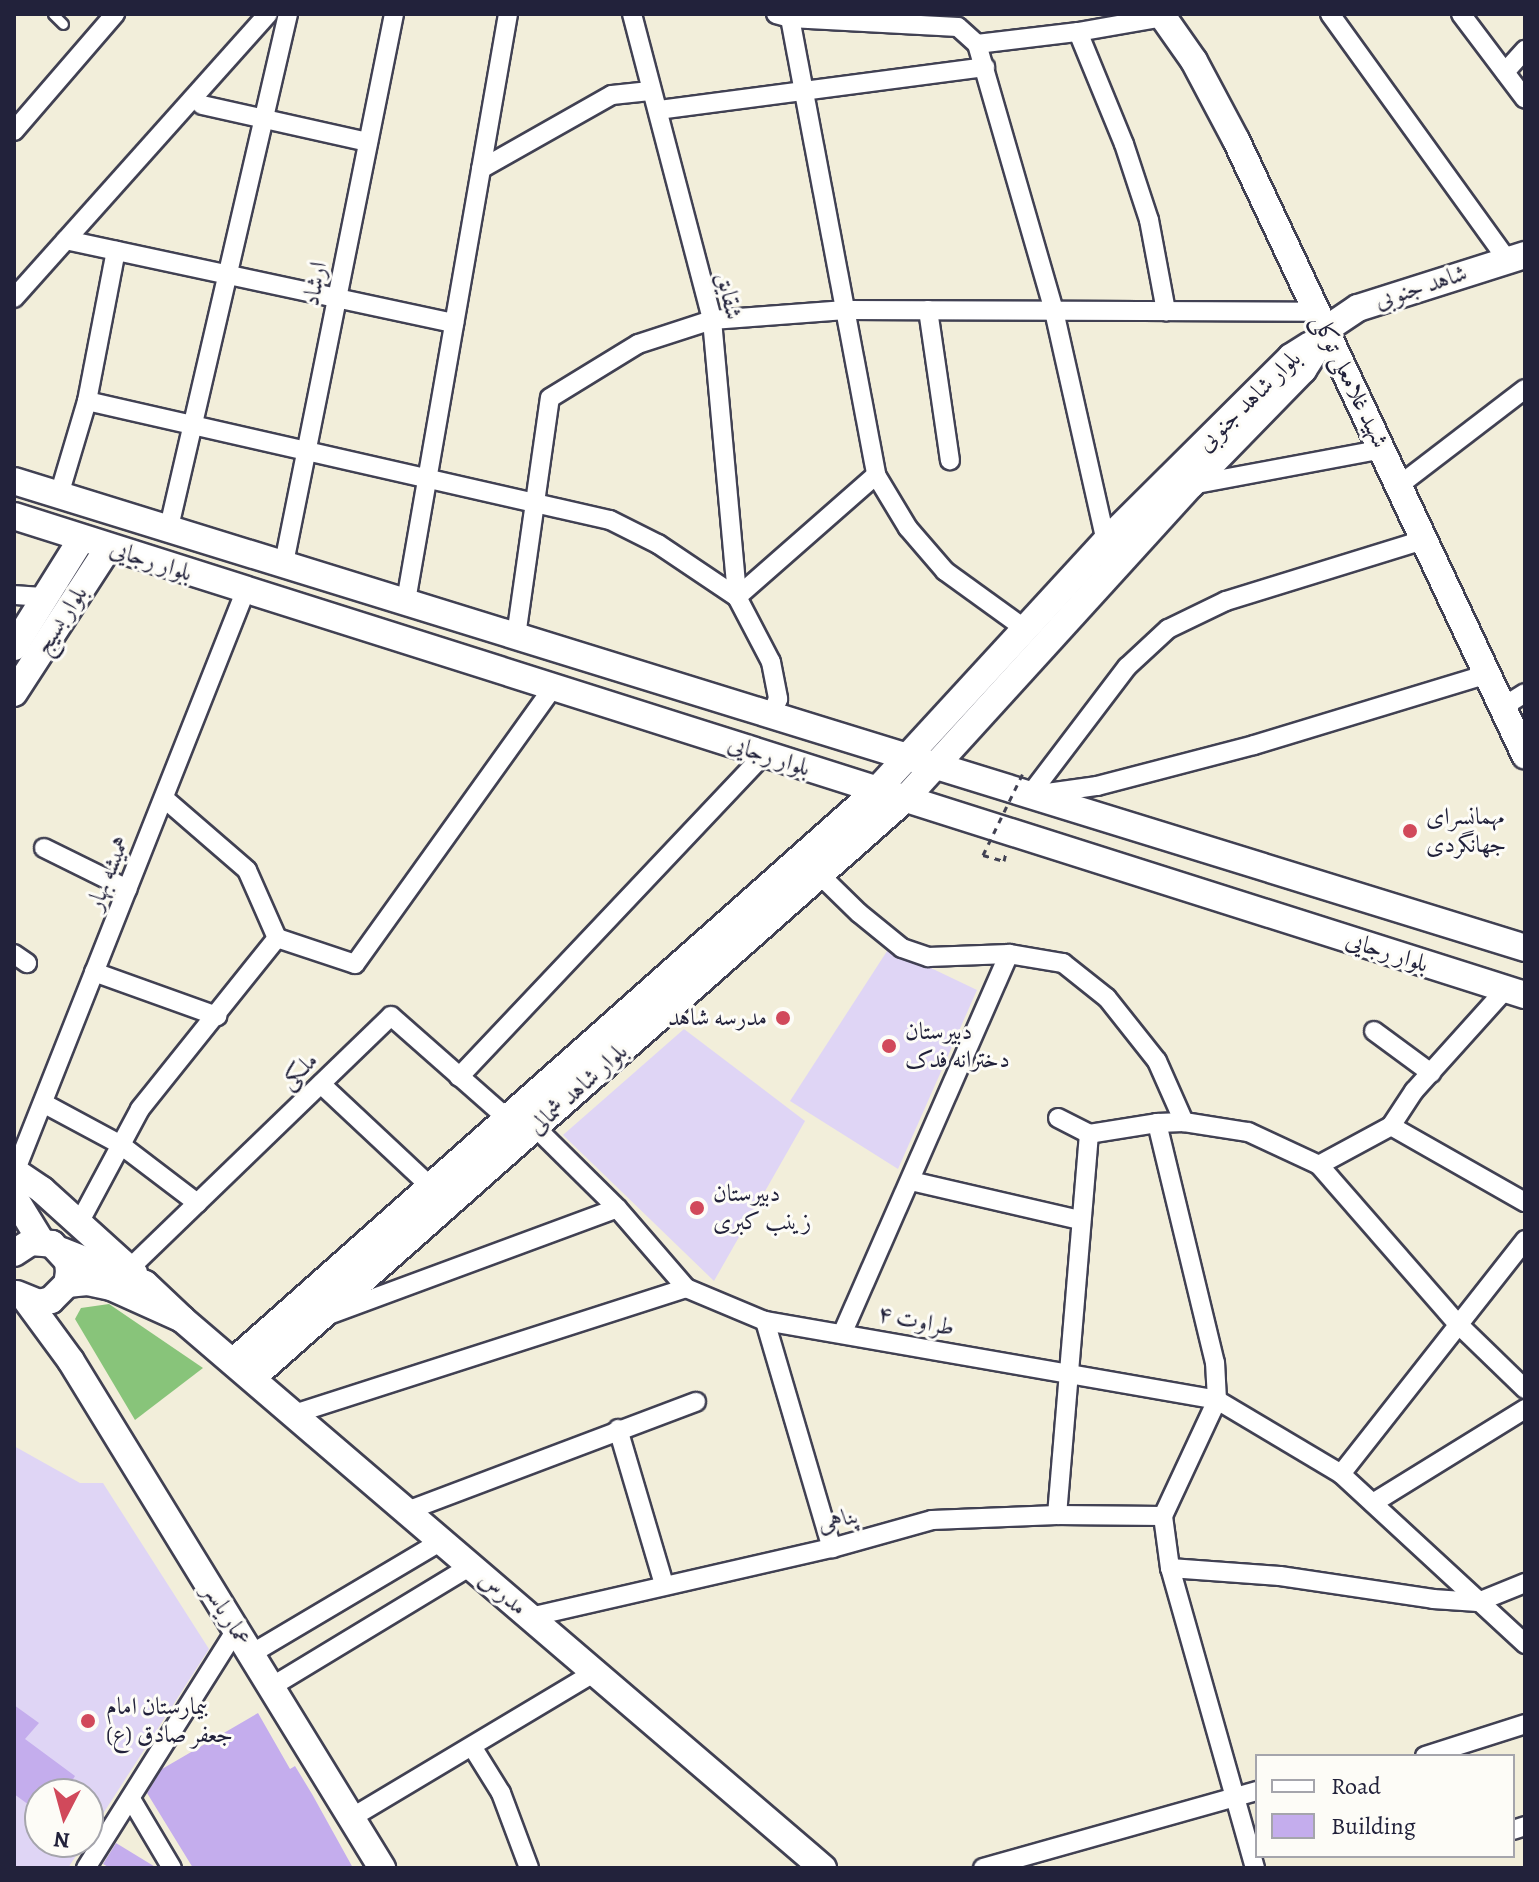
<!DOCTYPE html>
<html>
<head>
<meta charset="utf-8">
<style>
  body { margin:0 }
  #map { position:relative; width:1539px; height:1882px; overflow:hidden; background:#f2eeda; font-family:Alegreya,Amiri,serif }
  div>[style] { position:absolute }
  [style*='--x'] { left:calc(var(--x)*1px); top:calc(var(--y)*1px); width:calc(var(--w)*1px); rotate:calc(var(--a)*1deg) }
  .built>* { inset:0; background:#dfd5f5 }
  .green>* { inset:0; background:#88c47a }
  .building>* { inset:0; background:#c4aded }
  .path>* { height:3px; margin-top:-1.5px; transform-origin:0; background:repeating-linear-gradient(90deg,#414153 0 6px,transparent 0 12px) }
  .roads { filter:drop-shadow(2px 0 #414153) drop-shadow(-2px 0 #414153) drop-shadow(0 2px #414153) drop-shadow(0 -2px #414153) }
  .lane>* { height:9px; margin:-4.5px; padding:0 4.5px; transform-origin:4.5px; border-radius:4.5px; background:#fff }
  .street>* { height:18px; margin:-9px; padding:0 9px; transform-origin:9px; border-radius:9px; background:#fff }
  .secondary>* { height:26px; margin:-13px; padding:0 13px; transform-origin:13px; border-radius:13px; background:#fff }
  .path-bridge>* { height:3px; margin-top:-1.5px; transform-origin:0; background:repeating-linear-gradient(90deg,#414153 0 6px,transparent 0 12px) }
  .dots>* { width:22px; height:22px; translate:-50% -50%; box-sizing:border-box; border:4px solid #fdfcf7; border-radius:50% }
  span { translate:-50% -50%; white-space:nowrap; text-align:center; line-height:1.15; -webkit-text-stroke:6px #fdfcf7; paint-order:stroke }
  .street-label { font-size:24px; color:#22223b }
  .poi-label { font-size:24px; color:#22223b }
  .left { translate:0 -50%; text-align:left }
  .right { translate:-100% -50%; text-align:right }
  .frame { position:absolute; inset:0; border:16px solid #22223b; pointer-events:none }
  .legend { position:absolute; left:1255px; top:1754px; width:260px; height:104px; box-sizing:border-box; background:#fdfcf7; border:2px solid #a5a5ac; margin:0; padding:10px 14px; list-style:none; font-size:24px; color:#22223b }
  .legend li { display:flex; align-items:center; gap:16px; height:40px }
  .legend b { width:40px; border:2px solid #a5a5ac }
  .north { position:absolute; left:24px; top:1778px; width:80px; height:80px; box-sizing:border-box; background:#fdfcf7; border:2px solid #a5a5ac; border-radius:50%; rotate:186deg; font-size:22px; font-weight:700; line-height:32px; text-align:center; color:#22223b }
  .north::after { content:''; display:block; margin:auto; width:28px; height:36px; background:#d1495b; clip-path:polygon(50% 0,100% 100%,50% 72%,0 100%) }
</style>
</head>
<body>
<div id="map">
  <div class="built">
    <i style="clip-path:polygon(889px 948px,977px 990px,898px 1169px,790px 1101px)"></i>
    <i style="clip-path:polygon(684px 1029px,805px 1121px,714px 1281px,563px 1135px)"></i>
    <i style="clip-path:polygon(14px 1446px,80px 1483px,103px 1483px,209px 1649px,88px 1837px,88px 1794px,40px 1794px,40px 1842px,85px 1842px,68px 1868px,14px 1868px)"></i>
  </div>
  <div class="green">
    <i style="clip-path:polygon(109px 1304px,203px 1368px,135px 1420px,75px 1319px,81px 1308px)"></i>
  </div>
  <div class="building">
    <i style="clip-path:polygon(14px 1705px,39px 1723px,25px 1739px,75px 1776px,64px 1794px,40px 1794px,40px 1813px,14px 1794px)"></i>
    <i style="clip-path:polygon(258px 1713px,290px 1769px,295px 1766px,312px 1794px,353px 1868px,193px 1868px,147px 1793px,162px 1769px)"></i>
    <i style="clip-path:polygon(116px 1843px,157px 1868px,110px 1868px,103px 1864px)"></i>
  </div>
  <div class="path">
    <i style="--x:983;--y:855;--w:22;--a:16"></i>
    <i style="--x:1004;--y:861;--w:9;--a:-77"></i>
  </div>
  <div class="roads">
    <div class="lane">
      <i style="--x:53;--y:14;--w:14;--a:45"></i>
    </div>
    <div class="street">
      <i style="--x:632;--y:14;--w:316;--a:75.3"></i>
      <i style="--x:712;--y:320;--w:278;--a:84.8"></i>
      <i style="--x:776;--y:14;--w:15;--a:16"></i>
      <i style="--x:790;--y:18;--w:168;--a:3.1"></i>
      <i style="--x:958;--y:27;--w:25;--a:42"></i>
      <i style="--x:977;--y:44;--w:102;--a:-6.8"></i>
      <i style="--x:1078;--y:32;--w:86;--a:-10"></i>
      <i style="--x:1330;--y:14;--w:302;--a:54.2"></i>
      <i style="--x:1461;--y:14;--w:106;--a:53"></i>
      <i style="--x:790;--y:18;--w:465;--a:79.3"></i>
      <i style="--x:876;--y:475;--w:62;--a:58.9"></i>
      <i style="--x:908;--y:528;--w:57;--a:49.3"></i>
      <i style="--x:945;--y:571;--w:99;--a:35.9"></i>
      <i style="--x:1078;--y:32;--w:121;--a:67.7"></i>
      <i style="--x:1124;--y:144;--w:80;--a:71.8"></i>
      <i style="--x:1149;--y:220;--w:93;--a:79.4"></i>
      <i style="--x:977;--y:44;--w:278;--a:73.9"></i>
      <i style="--x:1054;--y:311;--w:236;--a:77.3"></i>
      <i style="--x:1505;--y:72;--w:30;--a:-48"></i>
      <i style="--x:202;--y:105;--w:170;--a:12.6"></i>
      <i style="--x:659;--y:110;--w:329;--a:-7.5"></i>
      <i style="--x:14;--y:131;--w:155;--a:-49.2"></i>
      <i style="--x:481;--y:169;--w:150;--a:-29.5"></i>
      <i style="--x:612;--y:95;--w:38;--a:-6"></i>
      <i style="--x:66;--y:240;--w:397;--a:12.1"></i>
      <i style="--x:14;--y:298;--w:381;--a:-48.2"></i>
      <i style="--x:928;--y:310;--w:152;--a:81.7"></i>
      <i style="--x:87;--y:401;--w:536;--a:12.82"></i>
      <i style="--x:610;--y:520;--w:54;--a:26.6"></i>
      <i style="--x:658;--y:544;--w:95;--a:33.9"></i>
      <i style="--x:737;--y:597;--w:73;--a:62.4"></i>
      <i style="--x:771;--y:662;--w:38;--a:79"></i>
      <i style="--x:778;--y:699;--w:17;--a:114"></i>
      <i style="--x:1401;--y:484;--w:156;--a:-37.5"></i>
      <i style="--x:1191;--y:485;--w:195;--a:-10.6"></i>
      <i style="--x:59;--y:495;--w:98;--a:-73.4"></i>
      <i style="--x:87;--y:401;--w:153;--a:-79.1"></i>
      <i style="--x:169;--y:527;--w:527;--a:-76.94"></i>
      <i style="--x:284;--y:563;--w:560;--a:-78.67"></i>
      <i style="--x:14;--y:595;--w:31;--a:4"></i>
      <i style="--x:737;--y:597;--w:185;--a:-41.3"></i>
      <i style="--x:406;--y:601;--w:596;--a:-80.14"></i>
      <i style="--x:516;--y:636;--w:240;--a:-81.9"></i>
      <i style="--x:550;--y:398;--w:103;--a:-31.5"></i>
      <i style="--x:638;--y:344;--w:78;--a:-18"></i>
      <i style="--x:712;--y:320;--w:134;--a:-4.3"></i>
      <i style="--x:846;--y:310;--w:469;--a:0.2"></i>
      <i style="--x:1501;--y:708;--w:28;--a:-32"></i>
      <i style="--x:1040;--y:794;--w:58;--a:-8"></i>
      <i style="--x:1097;--y:786;--w:162;--a:-14.6"></i>
      <i style="--x:1254;--y:745;--w:241;--a:-16.9"></i>
      <i style="--x:1029;--y:796;--w:162;--a:-52.8"></i>
      <i style="--x:1127;--y:667;--w:56;--a:-42.8"></i>
      <i style="--x:1168;--y:629;--w:64;--a:-25.8"></i>
      <i style="--x:1226;--y:601;--w:209;--a:-17.2"></i>
      <i style="--x:44;--y:848;--w:93;--a:26.3"></i>
      <i style="--x:820;--y:875;--w:54;--a:44.3"></i>
      <i style="--x:859;--y:913;--w:55;--a:39.1"></i>
      <i style="--x:902;--y:948;--w:28;--a:19"></i>
      <i style="--x:928;--y:957;--w:81;--a:-2.1"></i>
      <i style="--x:1009;--y:954;--w:55;--a:9.5"></i>
      <i style="--x:1063;--y:963;--w:56;--a:38.5"></i>
      <i style="--x:1107;--y:998;--w:80;--a:51.6"></i>
      <i style="--x:1157;--y:1061;--w:67;--a:66.1"></i>
      <i style="--x:277;--y:938;--w:82;--a:18.4"></i>
      <i style="--x:355;--y:964;--w:338;--a:-54.4"></i>
      <i style="--x:14;--y:954;--w:16;--a:35"></i>
      <i style="--x:94;--y:972;--w:131;--a:19.7"></i>
      <i style="--x:1374;--y:1031;--w:71;--a:36.4"></i>
      <i style="--x:459;--y:1077;--w:444;--a:-46.6"></i>
      <i style="--x:321;--y:1084;--w:151;--a:43.1"></i>
      <i style="--x:43;--y:1103;--w:89;--a:28.3"></i>
      <i style="--x:121;--y:1145;--w:96;--a:37.3"></i>
      <i style="--x:1058;--y:1118;--w:35;--a:27"></i>
      <i style="--x:1391;--y:1126;--w:154;--a:29.6"></i>
      <i style="--x:535;--y:1127;--w:115;--a:44.6"></i>
      <i style="--x:617;--y:1208;--w:106;--a:49.2"></i>
      <i style="--x:686;--y:1288;--w:86;--a:22.7"></i>
      <i style="--x:765;--y:1321;--w:459;--a:9.9"></i>
      <i style="--x:1217;--y:1400;--w:144;--a:30.8"></i>
      <i style="--x:1341;--y:1474;--w:251;--a:42.7"></i>
      <i style="--x:1319;--y:1165;--w:82;--a:-28.4"></i>
      <i style="--x:1391;--y:1126;--w:42;--a:-56.7"></i>
      <i style="--x:1414;--y:1091;--w:137;--a:-48"></i>
      <i style="--x:15;--y:1172;--w:624;--a:-68.37"></i>
      <i style="--x:911;--y:1181;--w:173;--a:13"></i>
      <i style="--x:79;--y:1223;--w:129;--a:-61.8"></i>
      <i style="--x:140;--y:1109;--w:219;--a:-51.3"></i>
      <i style="--x:277;--y:938;--w:74;--a:-113.8"></i>
      <i style="--x:247;--y:870;--w:110;--a:-139.1"></i>
      <i style="--x:129;--y:1269;--w:364;--a:-44"></i>
      <i style="--x:391;--y:1016;--w:156;--a:41.4"></i>
      <i style="--x:331;--y:1314;--w:305;--a:-20.3"></i>
      <i style="--x:765;--y:1321;--w:237;--a:73.6"></i>
      <i style="--x:843;--y:1332;--w:413;--a:-66.3"></i>
      <i style="--x:294;--y:1414;--w:412;--a:-17.8"></i>
      <i style="--x:618;--y:1429;--w:162;--a:73.5"></i>
      <i style="--x:1341;--y:1474;--w:298;--a:-51.8"></i>
      <i style="--x:1373;--y:1503;--w:179;--a:-31.7"></i>
      <i style="--x:407;--y:1511;--w:309;--a:-20.7"></i>
      <i style="--x:1057;--y:1515;--w:382;--a:-85.2"></i>
      <i style="--x:1089;--y:1134;--w:69;--a:-9.2"></i>
      <i style="--x:1170;--y:1568;--w:110;--a:4.2"></i>
      <i style="--x:1280;--y:1576;--w:155;--a:8.5"></i>
      <i style="--x:1433;--y:1599;--w:45;--a:3.8"></i>
      <i style="--x:1478;--y:1602;--w:51;--a:-22"></i>
      <i style="--x:530;--y:1617;--w:310;--a:-12.9"></i>
      <i style="--x:832;--y:1548;--w:104;--a:-15.6"></i>
      <i style="--x:932;--y:1520;--w:125;--a:-2.3"></i>
      <i style="--x:1057;--y:1515;--w:106;--a:0.5"></i>
      <i style="--x:251;--y:1654;--w:221;--a:-30.7"></i>
      <i style="--x:271;--y:1687;--w:234;--a:-31.2"></i>
      <i style="--x:473;--y:1748;--w:53;--a:58.1"></i>
      <i style="--x:501;--y:1793;--w:80;--a:69.5"></i>
      <i style="--x:1425;--y:1756;--w:105;--a:-17.7"></i>
      <i style="--x:131;--y:1799;--w:80;--a:59.3"></i>
      <i style="--x:351;--y:1818;--w:284;--a:-30.9"></i>
      <i style="--x:1513;--y:1830;--w:13;--a:-18"></i>
      <i style="--x:86;--y:1868;--w:281;--a:-57.8"></i>
      <i style="--x:983;--y:1868;--w:285;--a:-15.7"></i>
      <i style="--x:1255;--y:1868;--w:312;--a:-105.8"></i>
      <i style="--x:1170;--y:1568;--w:52;--a:-97.7"></i>
      <i style="--x:1163;--y:1516;--w:128;--a:-65"></i>
      <i style="--x:1217;--y:1400;--w:37;--a:-93"></i>
      <i style="--x:1215;--y:1363;--w:247;--a:-103.6"></i>
      <i style="--x:1157;--y:1123;--w:27;--a:-2"></i>
      <i style="--x:1184;--y:1122;--w:65;--a:8.9"></i>
      <i style="--x:1248;--y:1132;--w:78;--a:24.9"></i>
      <i style="--x:1319;--y:1165;--w:210;--a:48.9"></i>
      <i style="--x:1457;--y:1323;--w:95;--a:44.1"></i>
    </div>
    <div class="secondary">
      <i style="--x:1161;--y:14;--w:57;--a:54.9"></i>
      <i style="--x:1194;--y:61;--w:89;--a:62"></i>
      <i style="--x:1236;--y:140;--w:680;--a:64.83"></i>
      <i style="--x:14;--y:481;--w:1582;--a:17.17"></i>
      <i style="--x:14;--y:516;--w:1585;--a:17.59"></i>
      <i style="--x:14;--y:647;--w:128;--a:-58"></i>
      <i style="--x:14;--y:693;--w:173;--a:-57"></i>
      <i style="--x:14;--y:1171;--w:34;--a:34"></i>
      <i style="--x:42;--y:1190;--w:124;--a:42.1"></i>
      <i style="--x:14;--y:1197;--w:52;--a:58.5"></i>
      <i style="--x:62;--y:1251;--w:89;--a:21.7"></i>
      <i style="--x:145;--y:1284;--w:51;--a:43.4"></i>
      <i style="--x:182;--y:1319;--w:78;--a:-155.7"></i>
      <i style="--x:111;--y:1287;--w:25;--a:-168"></i>
      <i style="--x:87;--y:1282;--w:20;--a:174"></i>
      <i style="--x:14;--y:1253;--w:20;--a:-33"></i>
      <i style="--x:31;--y:1242;--w:21;--a:5"></i>
      <i style="--x:52;--y:1244;--w:23;--a:47"></i>
      <i style="--x:68;--y:1261;--w:11;--a:85"></i>
      <i style="--x:69;--y:1272;--w:12;--a:99"></i>
      <i style="--x:67;--y:1284;--w:23;--a:135"></i>
      <i style="--x:51;--y:1300;--w:12;--a:166"></i>
      <i style="--x:39;--y:1303;--w:24;--a:-158"></i>
      <i style="--x:27;--y:1301;--w:74;--a:53.7"></i>
      <i style="--x:71;--y:1361;--w:595;--a:58.47"></i>
      <i style="--x:182;--y:1319;--w:844;--a:40.58"></i>
      <i style="--x:233;--y:1362;--w:861;--a:-41.61"></i>
      <i style="--x:877;--y:790;--w:338;--a:-47.4"></i>
      <i style="--x:1106;--y:541;--w:261;--a:-44.8"></i>
      <i style="--x:1291;--y:357;--w:22;--a:-32"></i>
      <i style="--x:252;--y:1378;--w:873;--a:-41.56"></i>
      <i style="--x:905;--y:799;--w:425;--a:-47.7"></i>
      <i style="--x:1191;--y:485;--w:161;--a:-45.8"></i>
      <i style="--x:1303;--y:370;--w:52;--a:-57.5"></i>
      <i style="--x:1331;--y:326;--w:32;--a:-34"></i>
      <i style="--x:1358;--y:308;--w:175;--a:-17.6"></i>
    </div>
  </div>
  <div class="path-bridge">
    <i style="--x:983;--y:855;--w:91;--a:-64"></i>
  </div>
  <div class="dots">
    <i style="left:1410px;top:831px;background:#d1495b"></i>
    <i style="left:783px;top:1018px;background:#d1495b"></i>
    <i style="left:889px;top:1046px;background:#d1495b"></i>
    <i style="left:697px;top:1208px;background:#d1495b"></i>
    <i style="left:88px;top:1721px;background:#d1495b"></i>
  </div>
  <div class="street-label">
    <span style="left:315px;top:284px;rotate:-79deg">ارشاد</span>
    <span style="left:1421px;top:287px;rotate:-18deg">شاهد جنوبی</span>
    <span style="left:729px;top:296px;rotate:78deg">شقایق</span>
    <span style="left:1350px;top:381px;rotate:64deg">شهید غلامعلی توکلی</span>
    <span style="left:1249px;top:401px;rotate:-44deg">بلوار شاهد جنوبی</span>
    <span style="left:151px;top:561px;rotate:18deg">بلوار رجایی</span>
    <span style="left:61px;top:620px;rotate:-57deg">بلوار بسیج</span>
    <span style="left:769px;top:756px;rotate:18deg">بلوار رجایی</span>
    <span style="left:108px;top:873px;rotate:-68deg">همیشه بهار</span>
    <span style="left:1387px;top:952px;rotate:18deg">بلوار رجایی</span>
    <span style="left:299px;top:1071px;rotate:-44deg">ملکی</span>
    <span style="left:578px;top:1089px;rotate:-42deg">بلوار شاهد شمالی</span>
    <span style="left:916px;top:1321px;rotate:11deg">طراوت ۴</span>
    <span style="left:838px;top:1520px;rotate:-15deg">پناهی</span>
    <span style="left:503px;top:1593px;rotate:41deg">مدرس</span>
    <span style="left:227px;top:1615px;rotate:58deg">عمار یاسر</span>
  </div>
  <div class="poi-label">
    <span class="left" style="left:1426px;top:831px">مهمانسرای<br>جهانگردی</span>
    <span class="right" style="left:767px;top:1018px">مدرسه شاهد</span>
    <span class="left" style="left:905px;top:1046px">دبیرستان<br>دخترانه فدک</span>
    <span class="left" style="left:713px;top:1208px">دبیرستان<br>زینب کبری</span>
    <span class="left" style="left:106px;top:1721px">بیمارستان امام<br>جعفر صادق (ع)</span>
  </div>
  <div class="frame"></div>
  <ul class="legend">
  <li><b style="height:10px;background:#fff"></b>Road</li>
  <li><b style="height:22px;background:#c4aded"></b>Building</li>
  </ul>
  <div class="north">N</div>
</div>
</body>
</html>
